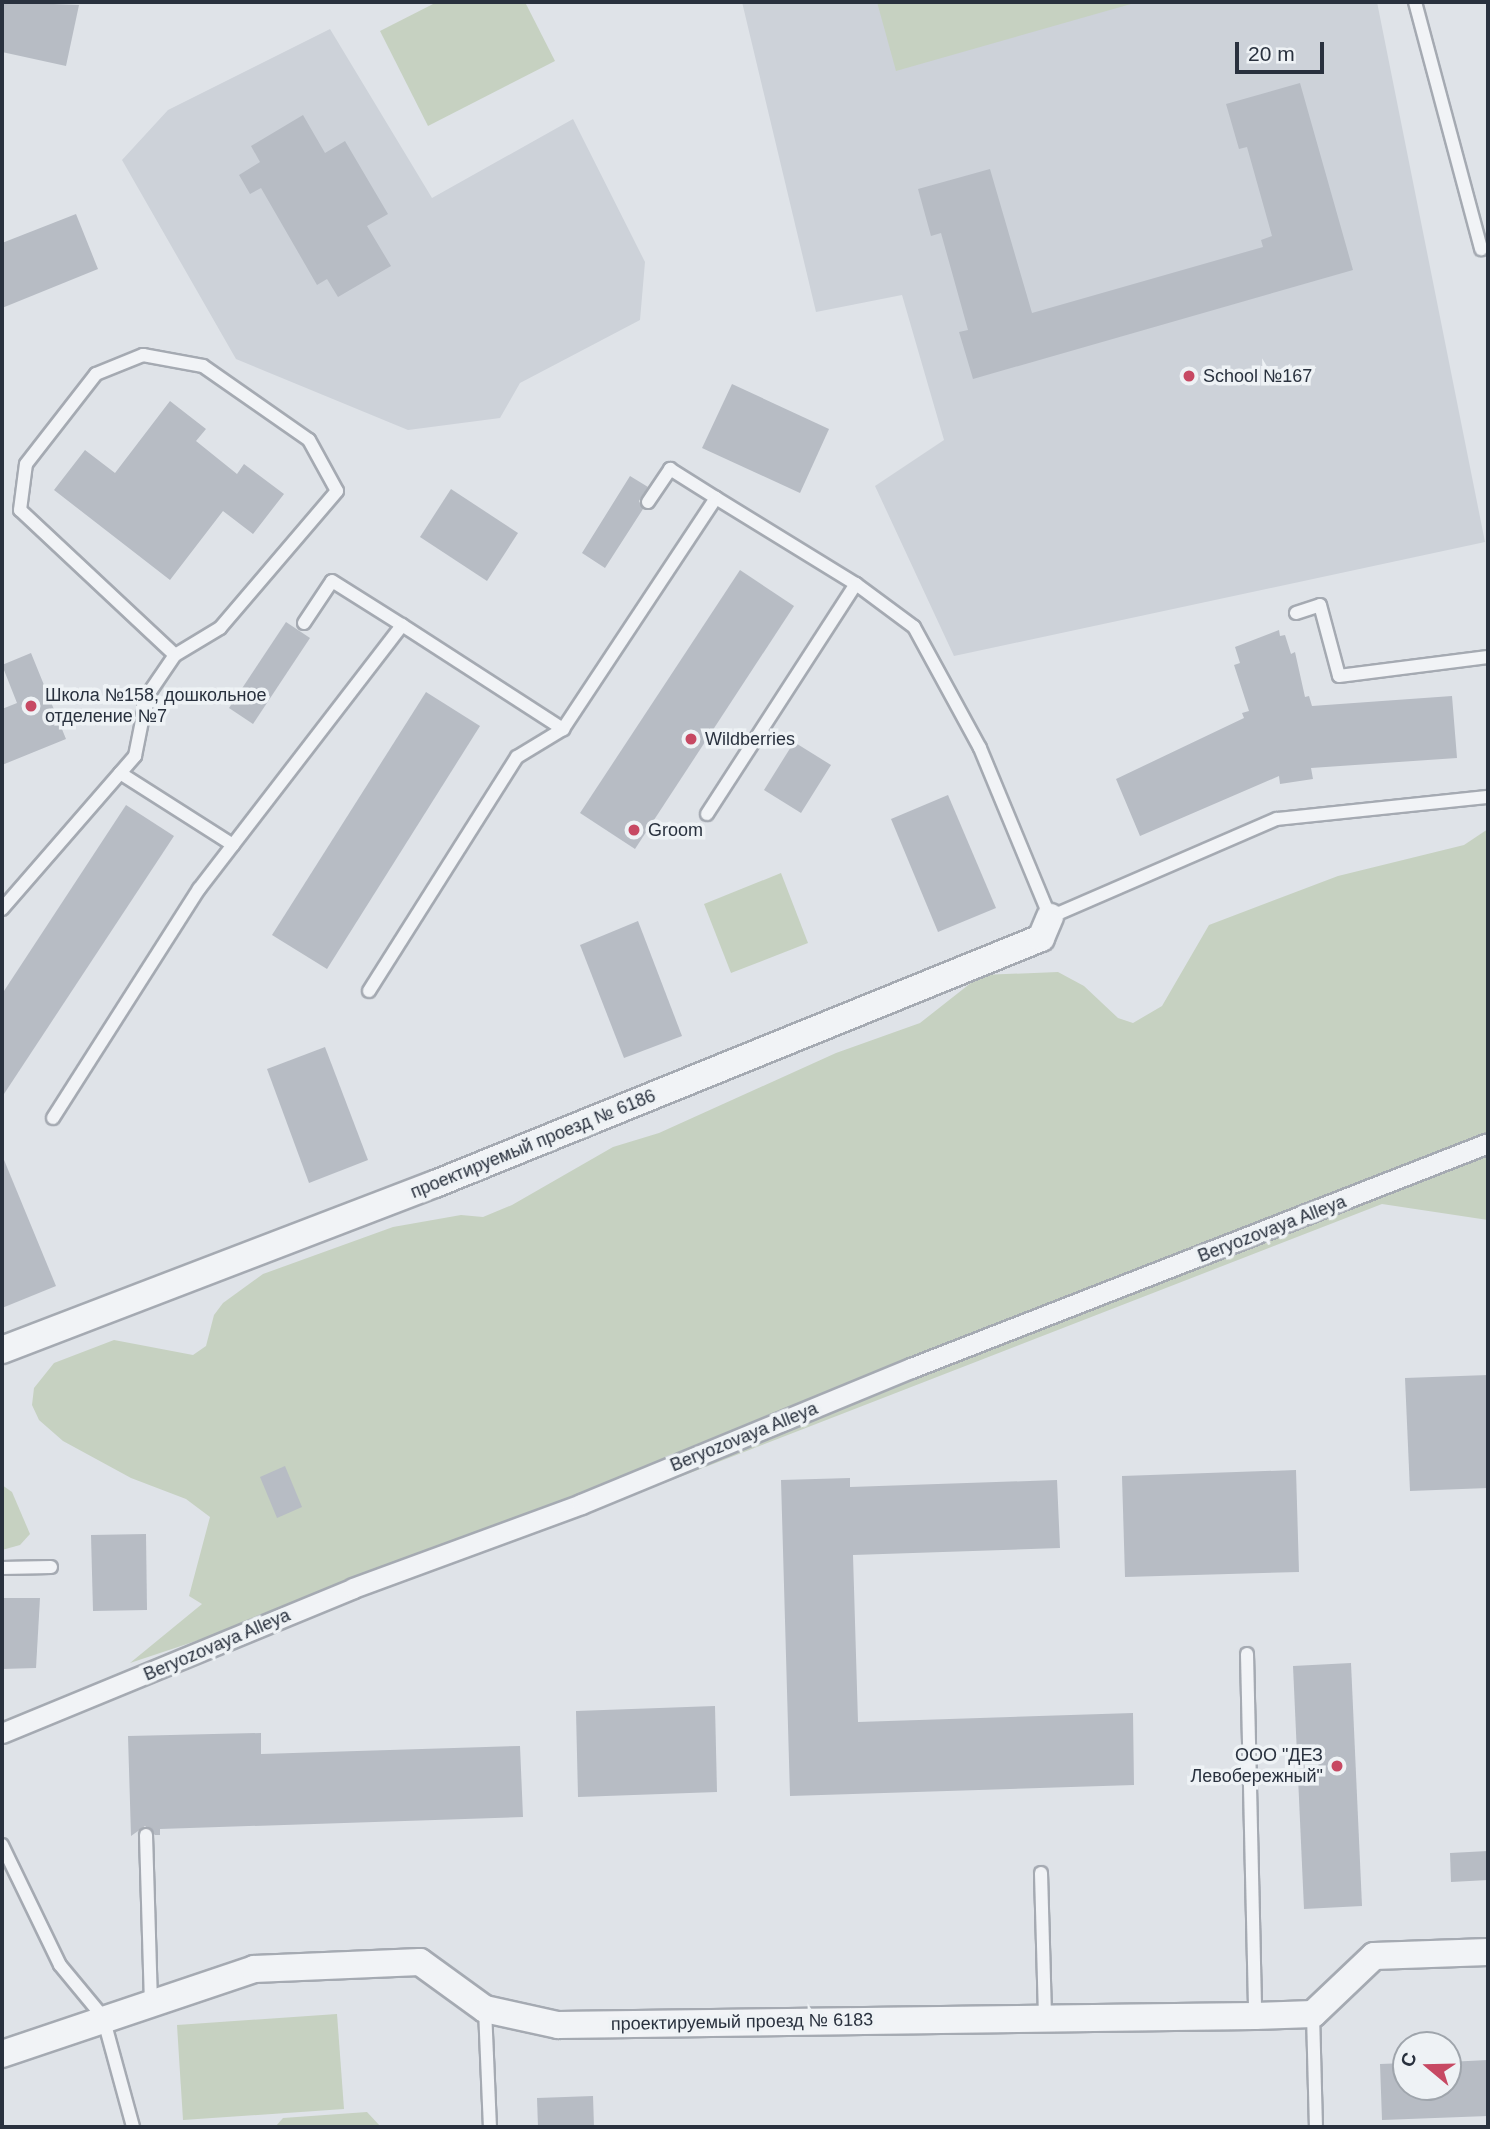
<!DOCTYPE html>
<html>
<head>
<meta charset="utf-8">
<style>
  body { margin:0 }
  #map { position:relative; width:1490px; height:2129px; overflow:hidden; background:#dfe3e8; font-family:Helvetica,sans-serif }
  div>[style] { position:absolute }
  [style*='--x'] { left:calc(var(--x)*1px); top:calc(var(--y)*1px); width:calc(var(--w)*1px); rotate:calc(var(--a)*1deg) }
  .built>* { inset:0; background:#cdd2d9 }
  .green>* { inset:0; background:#c6d1c1 }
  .building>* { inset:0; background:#b7bcc4 }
  .roads { filter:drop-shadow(2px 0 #a5aab2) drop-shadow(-2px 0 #a5aab2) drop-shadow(0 2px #a5aab2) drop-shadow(0 -2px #a5aab2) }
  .service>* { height:12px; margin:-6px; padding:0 6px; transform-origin:6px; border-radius:6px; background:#f1f3f6 }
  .pedestrian>* { height:19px; margin:-9.5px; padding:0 9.5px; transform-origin:9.5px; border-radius:9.5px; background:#f1f3f6 }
  .minor>* { height:26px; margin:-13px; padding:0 13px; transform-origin:13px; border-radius:13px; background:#f1f3f6 }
  .dots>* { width:19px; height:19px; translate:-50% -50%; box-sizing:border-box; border:4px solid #eef2f5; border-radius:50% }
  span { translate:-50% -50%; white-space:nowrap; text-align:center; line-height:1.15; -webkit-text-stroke:7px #eef2f5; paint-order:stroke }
  .poi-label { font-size:18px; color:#29313e }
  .left { translate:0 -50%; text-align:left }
  .right { translate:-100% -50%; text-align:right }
  .street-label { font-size:18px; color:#29313e }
  .frame { position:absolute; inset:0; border:4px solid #29313e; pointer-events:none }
  .north { position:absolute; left:1392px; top:2031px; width:70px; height:70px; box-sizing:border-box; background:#eef2f5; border:2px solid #9fa5ac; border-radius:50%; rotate:289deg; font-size:19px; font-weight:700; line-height:28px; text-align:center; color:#29313e }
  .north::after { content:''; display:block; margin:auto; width:24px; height:32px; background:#c74963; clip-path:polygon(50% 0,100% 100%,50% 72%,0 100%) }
  .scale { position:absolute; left:1235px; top:42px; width:89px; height:32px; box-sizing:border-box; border:4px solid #29313e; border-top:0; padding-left:9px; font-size:21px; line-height:24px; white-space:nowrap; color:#29313e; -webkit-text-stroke:5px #eef2f5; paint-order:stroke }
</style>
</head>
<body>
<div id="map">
  <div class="built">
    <i style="clip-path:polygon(742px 2px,1377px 2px,1485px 542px,954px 656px,875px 486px,944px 440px,902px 295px,816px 312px)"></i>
    <i style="clip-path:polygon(330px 29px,432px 198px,573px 119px,645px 262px,640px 320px,520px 383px,500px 418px,408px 430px,236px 359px,122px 160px,168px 110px)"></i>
  </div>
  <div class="green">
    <i style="clip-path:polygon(437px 2px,525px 2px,555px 61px,428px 126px,380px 31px)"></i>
    <i style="clip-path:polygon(877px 2px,1138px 2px,896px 71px)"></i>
    <i style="clip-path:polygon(1488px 829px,1488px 1220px,1382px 1204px,636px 1494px,130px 1663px,202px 1604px,189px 1596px,210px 1517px,186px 1499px,131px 1478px,63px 1441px,39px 1420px,32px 1405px,34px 1388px,54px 1363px,114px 1340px,193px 1355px,206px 1346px,214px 1315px,223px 1303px,263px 1274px,393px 1227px,461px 1215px,483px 1217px,512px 1205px,613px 1147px,659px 1133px,836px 1053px,920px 1023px,981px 975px,1058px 972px,1084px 986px,1118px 1018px,1133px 1023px,1162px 1006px,1209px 925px,1338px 876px,1464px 845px)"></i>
    <i style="clip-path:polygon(781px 873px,808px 943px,731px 973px,704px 904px)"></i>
    <i style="clip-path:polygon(2px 1485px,12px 1492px,30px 1534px,20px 1545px,2px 1550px)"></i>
    <i style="clip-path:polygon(337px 2014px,344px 2109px,183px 2120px,177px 2025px)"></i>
    <i style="clip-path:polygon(367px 2112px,381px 2127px,275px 2127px,283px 2118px)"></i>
  </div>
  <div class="building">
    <i style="clip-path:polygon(2px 2px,79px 5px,66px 66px,2px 52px)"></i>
    <i style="clip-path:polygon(1300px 83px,1353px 270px,973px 379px,959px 332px,968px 330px,941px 233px,931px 236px,918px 189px,990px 169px,1032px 313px,1263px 247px,1261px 240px,1272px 236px,1247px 147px,1239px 149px,1226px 104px)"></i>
    <i style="clip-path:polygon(303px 115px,325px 153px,345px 141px,388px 214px,367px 226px,391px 266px,338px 297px,327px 279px,317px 285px,261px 188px,250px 194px,239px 175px,260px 162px,251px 146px)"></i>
    <i style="clip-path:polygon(76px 214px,98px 269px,2px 308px,2px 243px)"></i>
    <i style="clip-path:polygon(732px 384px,829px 429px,800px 493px,702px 448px)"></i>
    <i style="clip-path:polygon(170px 401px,206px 429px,196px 441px,237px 474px,244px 464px,284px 494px,253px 534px,223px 511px,170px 580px,54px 490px,85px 450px,115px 473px)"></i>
    <i style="clip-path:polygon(630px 476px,648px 487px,639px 501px,643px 509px,605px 568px,582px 553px)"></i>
    <i style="clip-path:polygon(451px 489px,518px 533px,487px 581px,420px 537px)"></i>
    <i style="clip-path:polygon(740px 570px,794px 606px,635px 849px,580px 813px)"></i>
    <i style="clip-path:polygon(286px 622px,310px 638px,253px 724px,229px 708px)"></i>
    <i style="clip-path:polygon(1279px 630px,1280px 636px,1285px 635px,1291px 654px,1295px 652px,1305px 697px,1309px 696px,1312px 706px,1452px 696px,1457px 758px,1311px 768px,1313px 779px,1280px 784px,1279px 776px,1140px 836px,1116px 779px,1244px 718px,1242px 713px,1249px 711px,1234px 665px,1240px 663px,1235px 647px)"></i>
    <i style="clip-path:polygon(31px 653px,66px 739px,2px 765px,2px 709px,17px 703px,2px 665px)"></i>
    <i style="clip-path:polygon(426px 692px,480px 726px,327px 969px,272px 935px)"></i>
    <i style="clip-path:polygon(794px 742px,831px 765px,801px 813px,764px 790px)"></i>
    <i style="clip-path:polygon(948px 795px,996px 908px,938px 932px,891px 819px)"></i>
    <i style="clip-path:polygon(126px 805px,174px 836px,2px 1097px,2px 994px)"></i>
    <i style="clip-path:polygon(638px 921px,682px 1036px,624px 1058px,580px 945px)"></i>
    <i style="clip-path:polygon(325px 1047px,368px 1160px,309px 1183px,267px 1069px)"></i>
    <i style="clip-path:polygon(2px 1155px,56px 1286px,2px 1308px)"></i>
    <i style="clip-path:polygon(1488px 1375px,1488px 1488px,1410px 1491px,1405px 1378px)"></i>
    <i style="clip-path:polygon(285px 1466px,302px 1507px,277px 1518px,260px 1477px)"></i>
    <i style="clip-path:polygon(1296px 1470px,1299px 1572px,1125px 1577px,1122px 1476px)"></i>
    <i style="clip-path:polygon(850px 1478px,850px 1487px,1057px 1480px,1060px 1548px,853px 1555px,858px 1722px,1133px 1713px,1134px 1785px,790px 1796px,781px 1480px)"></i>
    <i style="clip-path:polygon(146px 1534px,147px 1610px,93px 1611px,91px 1535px)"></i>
    <i style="clip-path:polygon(2px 1598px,40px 1598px,36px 1668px,2px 1669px)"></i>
    <i style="clip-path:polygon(1351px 1663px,1362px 1906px,1304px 1909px,1293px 1666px)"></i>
    <i style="clip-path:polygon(715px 1706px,717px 1792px,578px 1797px,576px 1711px)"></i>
    <i style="clip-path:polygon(261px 1733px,261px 1754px,520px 1746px,523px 1817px,160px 1829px,160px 1835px,155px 1835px,145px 1826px,131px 1836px,128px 1736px)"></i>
    <i style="clip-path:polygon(1488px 1851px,1488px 1880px,1451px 1882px,1450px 1853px)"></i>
    <i style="clip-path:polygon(1488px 2060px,1488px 2116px,1382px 2120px,1380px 2064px,1406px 2063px,1406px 2087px,1448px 2087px,1448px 2062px)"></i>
    <i style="clip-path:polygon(593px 2096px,594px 2127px,538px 2127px,537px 2098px)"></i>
  </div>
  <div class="roads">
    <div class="service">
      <i style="--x:1415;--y:2;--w:256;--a:75"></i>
      <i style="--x:648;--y:502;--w:40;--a:-56"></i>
      <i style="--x:670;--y:469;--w:54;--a:32.2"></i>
      <i style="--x:1296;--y:613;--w:25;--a:-18"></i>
      <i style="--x:1320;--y:605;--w:73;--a:75"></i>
      <i style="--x:1339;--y:676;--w:150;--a:-7.3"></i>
      <i style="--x:304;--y:623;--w:50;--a:-56.3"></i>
      <i style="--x:332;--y:581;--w:83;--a:32.2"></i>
      <i style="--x:120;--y:773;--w:134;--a:32.5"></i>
      <i style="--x:707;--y:814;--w:274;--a:-57.1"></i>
      <i style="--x:2;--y:909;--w:203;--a:-49"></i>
      <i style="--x:135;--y:756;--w:61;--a:-78.7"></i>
      <i style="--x:147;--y:696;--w:50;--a:-55.7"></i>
      <i style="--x:175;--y:655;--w:212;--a:-136.9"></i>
      <i style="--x:20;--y:510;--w:46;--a:-82.6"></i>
      <i style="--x:26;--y:464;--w:114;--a:-52.1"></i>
      <i style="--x:96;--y:374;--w:51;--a:-22"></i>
      <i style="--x:143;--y:355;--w:61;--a:10.4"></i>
      <i style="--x:203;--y:366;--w:129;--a:34.9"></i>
      <i style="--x:309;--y:440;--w:58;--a:61.2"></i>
      <i style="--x:337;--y:491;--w:180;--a:130.5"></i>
      <i style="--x:220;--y:628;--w:52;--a:149"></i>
      <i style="--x:369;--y:991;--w:277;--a:-57.7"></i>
      <i style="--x:517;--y:757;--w:54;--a:-31.3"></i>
      <i style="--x:53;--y:1118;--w:272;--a:-57.5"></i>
      <i style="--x:199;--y:889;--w:333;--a:-52.4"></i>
      <i style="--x:402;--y:625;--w:192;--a:32.9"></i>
      <i style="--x:563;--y:729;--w:277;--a:-56.5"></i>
      <i style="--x:716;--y:498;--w:164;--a:31.6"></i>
      <i style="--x:856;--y:584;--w:72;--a:36.6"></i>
      <i style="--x:914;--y:627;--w:138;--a:61.4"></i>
      <i style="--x:980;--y:748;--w:183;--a:67.5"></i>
      <i style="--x:1050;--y:917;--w:247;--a:-23.4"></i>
      <i style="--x:1277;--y:819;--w:212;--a:-6"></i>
      <i style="--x:2;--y:1568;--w:49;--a:-1.2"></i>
      <i style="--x:1247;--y:1654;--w:362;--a:88.7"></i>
      <i style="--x:146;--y:1835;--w:167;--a:88.3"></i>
      <i style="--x:2;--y:1845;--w:133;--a:64.2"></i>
      <i style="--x:60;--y:1965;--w:67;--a:50.4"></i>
      <i style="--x:103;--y:2017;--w:114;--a:74.7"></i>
      <i style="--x:1041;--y:1873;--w:146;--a:88.4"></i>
      <i style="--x:485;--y:2009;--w:118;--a:87.6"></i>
      <i style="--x:1313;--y:2014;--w:113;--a:88.5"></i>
    </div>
    <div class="pedestrian">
      <i style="--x:2;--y:1733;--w:380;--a:-22.4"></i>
      <i style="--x:353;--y:1588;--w:243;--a:-20.2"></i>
      <i style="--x:581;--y:1504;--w:357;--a:-22.4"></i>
      <i style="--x:911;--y:1368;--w:619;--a:-21.3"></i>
    </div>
    <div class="minor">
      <i style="--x:2;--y:1350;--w:464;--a:-21"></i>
      <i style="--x:435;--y:1184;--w:654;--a:-22.09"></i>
      <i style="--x:1041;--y:938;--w:23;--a:-67"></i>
      <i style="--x:2;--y:2054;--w:266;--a:-18.6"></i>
      <i style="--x:254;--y:1969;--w:166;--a:-2.4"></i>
      <i style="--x:420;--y:1962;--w:80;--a:35.9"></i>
      <i style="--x:485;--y:2009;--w:75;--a:12.4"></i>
      <i style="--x:558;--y:2025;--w:697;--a:-0.74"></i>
      <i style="--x:1255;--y:2016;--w:58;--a:-2"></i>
      <i style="--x:1313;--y:2014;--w:84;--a:-43.6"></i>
      <i style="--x:1374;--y:1956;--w:114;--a:-2"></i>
    </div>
  </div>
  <div class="dots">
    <i style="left:1189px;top:376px;background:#c74963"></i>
    <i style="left:31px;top:706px;background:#c74963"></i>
    <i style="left:691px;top:739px;background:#c74963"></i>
    <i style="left:634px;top:830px;background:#c74963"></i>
    <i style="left:1337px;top:1766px;background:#c74963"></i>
  </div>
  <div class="poi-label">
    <span class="left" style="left:1203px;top:376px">School №167</span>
    <span class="left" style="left:45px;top:706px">Школа №158, дошкольное<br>отделение №7</span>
    <span class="left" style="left:705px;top:739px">Wildberries</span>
    <span class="left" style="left:648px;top:830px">Groom</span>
    <span class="right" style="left:1323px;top:1766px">ООО "ДЕЗ<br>Левобережный"</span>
  </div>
  <div class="street-label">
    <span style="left:533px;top:1144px;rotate:-22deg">проектируемый проезд № 6186</span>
    <span style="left:1272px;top:1229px;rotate:-21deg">Beryozovaya Alleya</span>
    <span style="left:744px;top:1437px;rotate:-22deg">Beryozovaya Alleya</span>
    <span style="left:217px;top:1645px;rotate:-23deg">Beryozovaya Alleya</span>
    <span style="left:742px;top:2022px;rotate:-1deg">проектируемый проезд № 6183</span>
  </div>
  <div class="frame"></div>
  <div class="north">С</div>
  <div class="scale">20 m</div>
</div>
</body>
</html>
